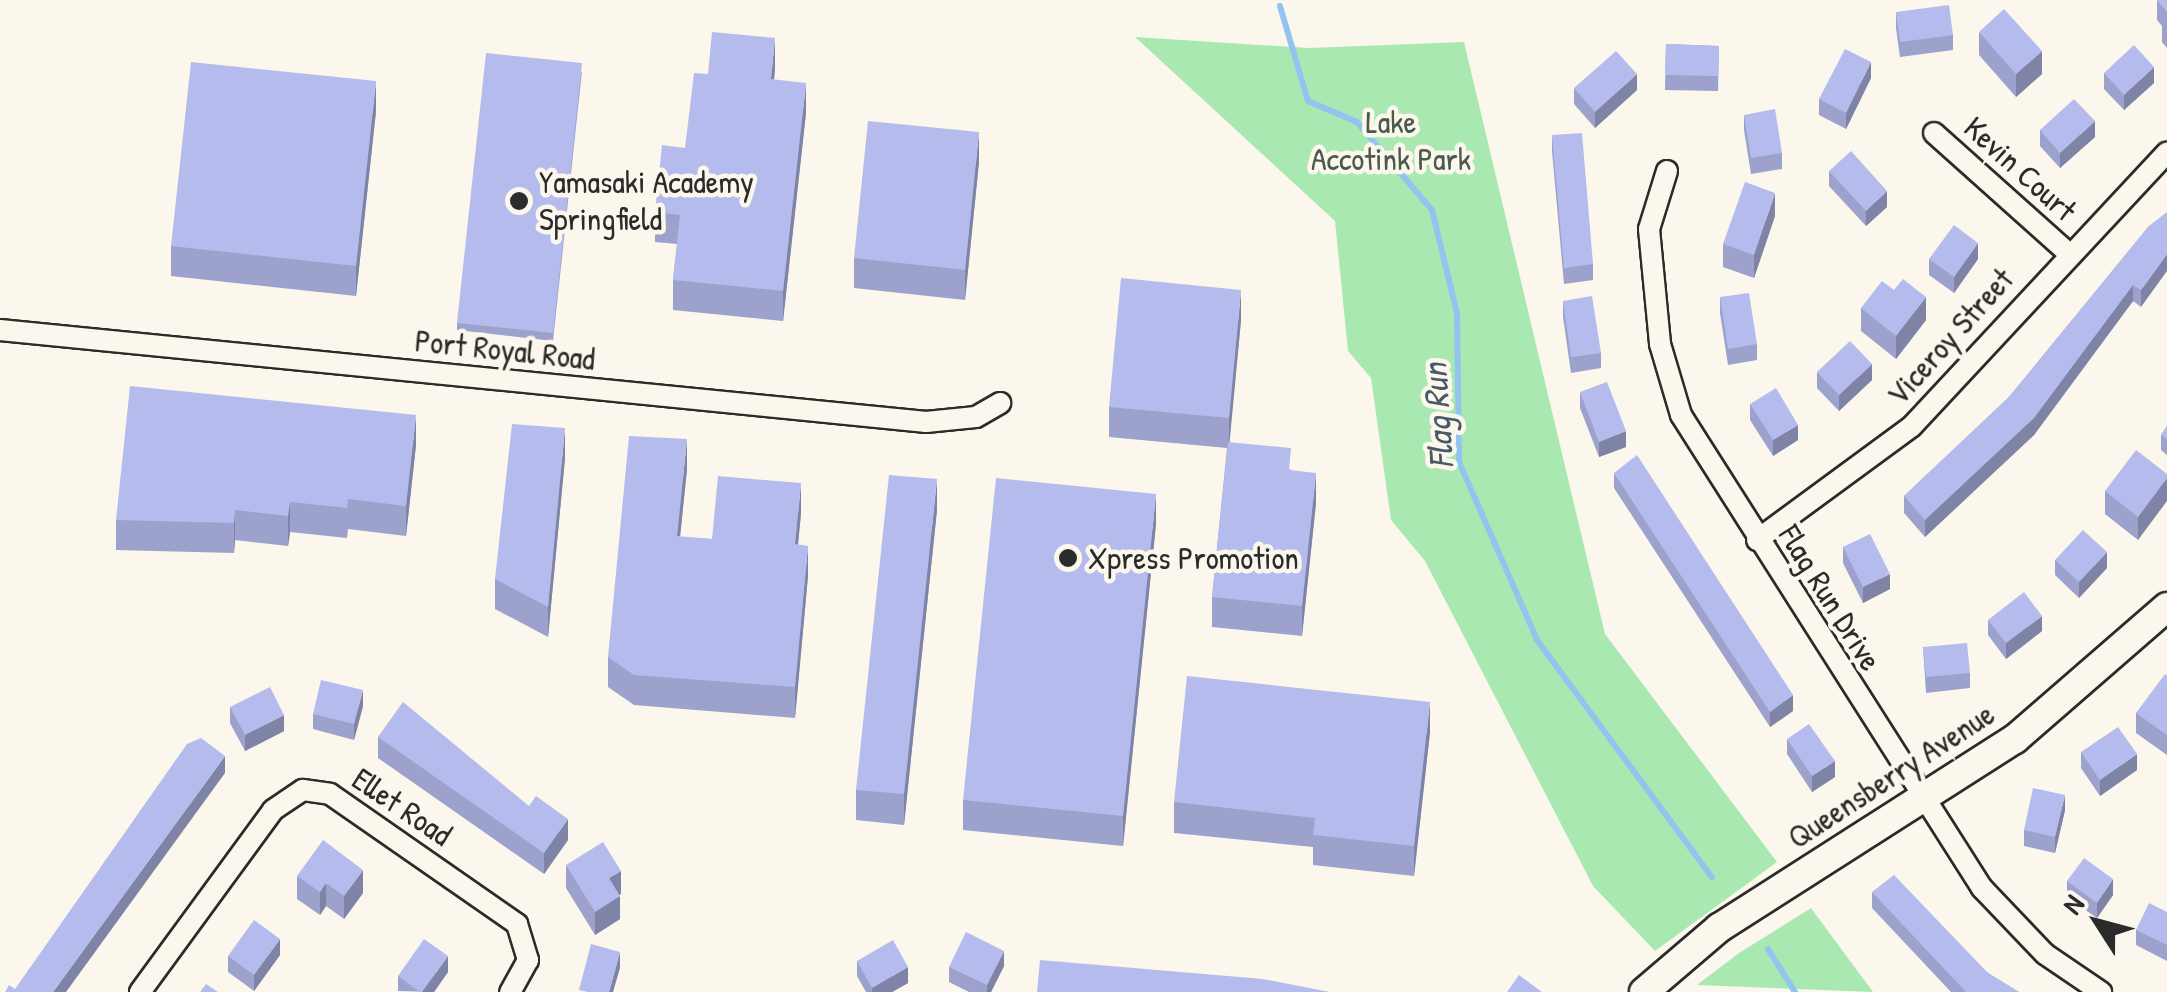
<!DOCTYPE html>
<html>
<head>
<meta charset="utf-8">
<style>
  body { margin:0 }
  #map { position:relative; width:2167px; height:992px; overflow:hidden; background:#fbf7ec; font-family:"Patrick Hand",sans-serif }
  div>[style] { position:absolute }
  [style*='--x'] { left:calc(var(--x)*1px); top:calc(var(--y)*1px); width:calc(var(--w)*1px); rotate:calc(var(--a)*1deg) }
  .green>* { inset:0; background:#a9e9b1 }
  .stream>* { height:6px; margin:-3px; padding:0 3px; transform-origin:3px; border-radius:3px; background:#93c4ef }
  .roads { filter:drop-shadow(2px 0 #2b2b2b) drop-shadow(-2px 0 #2b2b2b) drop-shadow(0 2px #2b2b2b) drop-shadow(0 -2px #2b2b2b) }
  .street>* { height:20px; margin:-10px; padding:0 10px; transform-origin:10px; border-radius:10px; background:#fbf7ec }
  .secondary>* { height:28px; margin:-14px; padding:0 14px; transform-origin:14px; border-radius:14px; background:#fbf7ec }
  .wall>* { inset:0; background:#9ca2cc }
  .shaded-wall>* { inset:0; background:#7f84a6 }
  .building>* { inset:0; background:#b5bced }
  .dots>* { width:28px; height:28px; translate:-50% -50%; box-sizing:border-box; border:5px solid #fbf7ec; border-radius:50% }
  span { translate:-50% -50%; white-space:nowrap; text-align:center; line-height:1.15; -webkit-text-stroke:9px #fbf7ec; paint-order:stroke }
  .park-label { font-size:32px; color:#4a5a4c }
  .street-label { font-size:32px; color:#2b2b2b }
  .poi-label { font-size:32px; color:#2b2b2b }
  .left { translate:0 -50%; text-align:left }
  .water-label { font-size:35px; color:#4a5966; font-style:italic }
  .north { position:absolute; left:2047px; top:872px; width:100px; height:100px; -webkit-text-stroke:8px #fbf7ec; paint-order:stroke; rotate:306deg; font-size:28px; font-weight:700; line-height:40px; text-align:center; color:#2b2b2b }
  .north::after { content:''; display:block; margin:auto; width:35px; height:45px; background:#2b2b2b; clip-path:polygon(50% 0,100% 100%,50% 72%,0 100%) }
</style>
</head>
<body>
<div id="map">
  <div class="green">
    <i style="clip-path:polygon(1135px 37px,1309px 48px,1464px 42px,1605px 634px,1777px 862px,1655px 951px,1593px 886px,1425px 561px,1391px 520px,1371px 378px,1348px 351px,1335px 221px)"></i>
    <i style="clip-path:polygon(1811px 908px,1873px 992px,1697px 985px,1739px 953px)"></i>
  </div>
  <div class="stream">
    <i style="--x:1280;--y:6;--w:99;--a:73.6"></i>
    <i style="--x:1308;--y:101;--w:53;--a:23.2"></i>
    <i style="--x:1357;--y:122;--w:116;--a:49.6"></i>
    <i style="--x:1432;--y:210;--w:106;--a:76.4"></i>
    <i style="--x:1457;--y:313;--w:149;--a:89.2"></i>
    <i style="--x:1459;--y:462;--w:194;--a:66.3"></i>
    <i style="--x:1537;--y:640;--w:295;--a:53.6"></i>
    <i style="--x:1768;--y:949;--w:51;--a:57.9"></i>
  </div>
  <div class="roads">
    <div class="street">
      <i style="--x:1934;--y:133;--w:177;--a:41.8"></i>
      <i style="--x:1667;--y:171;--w:61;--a:107.2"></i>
      <i style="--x:1649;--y:229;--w:116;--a:84.5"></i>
      <i style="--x:1660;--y:344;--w:74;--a:73.5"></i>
      <i style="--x:1681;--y:415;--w:561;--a:57.53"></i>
      <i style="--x:1982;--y:888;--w:91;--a:46.3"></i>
      <i style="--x:2045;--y:954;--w:68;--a:34.2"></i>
      <i style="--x:0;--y:330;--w:931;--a:5.67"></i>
      <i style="--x:926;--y:422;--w:50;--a:-5.7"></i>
      <i style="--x:976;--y:417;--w:28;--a:-30"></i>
      <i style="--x:1757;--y:540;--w:192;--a:-36.3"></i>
      <i style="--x:1912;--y:426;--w:374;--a:-47"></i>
      <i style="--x:140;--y:992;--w:225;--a:-53.8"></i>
      <i style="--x:273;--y:810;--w:36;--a:-34"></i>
      <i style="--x:303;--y:790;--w:27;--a:8"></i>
      <i style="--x:330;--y:794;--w:228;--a:34.8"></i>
      <i style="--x:517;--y:924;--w:38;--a:73"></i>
      <i style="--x:528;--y:960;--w:37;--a:119"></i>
    </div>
    <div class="secondary">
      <i style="--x:1644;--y:992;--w:99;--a:-40.5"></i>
      <i style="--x:1719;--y:928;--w:351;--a:-32.6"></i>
      <i style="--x:2015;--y:739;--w:201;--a:-41"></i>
    </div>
  </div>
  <div class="wall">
    <i style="clip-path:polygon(2157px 0,2167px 0,2167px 48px,2162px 42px,2162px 26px,2157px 20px)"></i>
    <i style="clip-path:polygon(1896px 12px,1953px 35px,1953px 50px,1900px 57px,1896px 28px)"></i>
    <i style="clip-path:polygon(1979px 32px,2042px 74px,2016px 97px,1979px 55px)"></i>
    <i style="clip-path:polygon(1666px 44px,1719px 46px,1718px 91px,1665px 90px)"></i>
    <i style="clip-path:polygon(775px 68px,774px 80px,806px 113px,783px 321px,673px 310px,673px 280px,677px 244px,655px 242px,655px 212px,685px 148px,708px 74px)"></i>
    <i style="clip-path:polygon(582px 71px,553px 341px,457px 330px,457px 323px)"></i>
    <i style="clip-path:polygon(2104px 73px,2154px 83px,2124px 110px,2104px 89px)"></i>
    <i style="clip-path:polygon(1871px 78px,1846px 129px,1819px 115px,1819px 99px)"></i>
    <i style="clip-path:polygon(1574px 88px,1637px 90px,1595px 128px,1574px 104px)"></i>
    <i style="clip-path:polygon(376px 111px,356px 296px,171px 276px,171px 246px)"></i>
    <i style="clip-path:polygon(1744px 115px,1782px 153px,1782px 169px,1751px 174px,1744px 130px)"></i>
    <i style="clip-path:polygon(2040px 130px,2095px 137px,2060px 168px,2040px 146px)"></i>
    <i style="clip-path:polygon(1552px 135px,1593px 264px,1593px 280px,1564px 284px,1552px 151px)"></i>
    <i style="clip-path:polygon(979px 162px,965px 300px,854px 288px,854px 258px)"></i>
    <i style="clip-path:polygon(1829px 171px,1887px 207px,1866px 226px,1829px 186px)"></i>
    <i style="clip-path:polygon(1775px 216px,1754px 278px,1723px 267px,1723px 244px)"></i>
    <i style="clip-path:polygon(2149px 226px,2141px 307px,2133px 301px,2034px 435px,1925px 537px,1904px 513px,1904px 496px,2009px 397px)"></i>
    <i style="clip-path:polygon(1929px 259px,1978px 259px,1954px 293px,1929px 275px)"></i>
    <i style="clip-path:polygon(1894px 290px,1926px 320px,1896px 359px,1861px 331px,1861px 308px)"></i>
    <i style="clip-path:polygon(1720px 297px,1757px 344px,1757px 360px,1728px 365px,1720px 313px)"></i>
    <i style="clip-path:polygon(1563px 301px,1601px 353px,1601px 368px,1571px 373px,1563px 317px)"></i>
    <i style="clip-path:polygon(1241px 320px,1229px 442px,1291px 470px,1316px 503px,1302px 636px,1212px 627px,1212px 597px,1227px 448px,1109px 437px,1109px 407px)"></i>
    <i style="clip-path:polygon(1817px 372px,1872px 380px,1839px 411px,1817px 388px)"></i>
    <i style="clip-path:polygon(1580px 392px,1626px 447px,1599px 457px,1580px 408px)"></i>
    <i style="clip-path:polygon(1750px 404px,1798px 440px,1773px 456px,1750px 420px)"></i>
    <i style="clip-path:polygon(2167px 426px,2167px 455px,2161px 450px,2161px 435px)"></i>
    <i style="clip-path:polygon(416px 445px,406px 536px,348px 529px,347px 538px,290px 532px,288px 546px,235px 540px,234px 553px,116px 550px,116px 520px)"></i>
    <i style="clip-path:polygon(565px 458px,548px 637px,495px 609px,495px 579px)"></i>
    <i style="clip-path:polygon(687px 469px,680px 537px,712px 539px,801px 513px,798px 545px,808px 576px,795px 718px,634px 705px,608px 687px,608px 657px)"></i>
    <i style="clip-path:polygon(1614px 473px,1793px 711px,1770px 727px,1614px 488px)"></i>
    <i style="clip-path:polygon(2167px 474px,2138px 540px,2105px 514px,2105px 491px)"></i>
    <i style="clip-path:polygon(937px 510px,904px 825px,856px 820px,856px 790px)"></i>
    <i style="clip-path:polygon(1156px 524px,1123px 846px,963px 830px,963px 800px)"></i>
    <i style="clip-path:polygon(1843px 547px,1890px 589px,1863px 603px,1843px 563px)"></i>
    <i style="clip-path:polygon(2055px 560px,2107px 568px,2079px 598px,2055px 575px)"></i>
    <i style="clip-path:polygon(1988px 620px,2042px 631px,2006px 659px,1988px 635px)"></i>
    <i style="clip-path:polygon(1923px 647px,1970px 673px,1970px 688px,1926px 693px)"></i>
    <i style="clip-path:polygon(2167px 676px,2167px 755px,2136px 733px,2136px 713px)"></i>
    <i style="clip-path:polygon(363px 706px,354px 740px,313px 729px,313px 714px)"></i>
    <i style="clip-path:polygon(230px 707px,284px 731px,245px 751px,230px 723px)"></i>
    <i style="clip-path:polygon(1430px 732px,1414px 876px,1313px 865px,1313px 847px,1174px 833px,1174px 802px)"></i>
    <i style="clip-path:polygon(378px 737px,529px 806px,568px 840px,544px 874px,378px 758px)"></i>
    <i style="clip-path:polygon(1787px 739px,1835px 777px,1812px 792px,1787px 754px)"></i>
    <i style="clip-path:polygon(2081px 752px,2137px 770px,2100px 796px,2081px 768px)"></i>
    <i style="clip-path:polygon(2065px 810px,2055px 853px,2024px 846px,2024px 830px)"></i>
    <i style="clip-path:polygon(566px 865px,621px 894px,619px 895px,620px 919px,595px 935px,566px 888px)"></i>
    <i style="clip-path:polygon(297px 876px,363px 893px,344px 919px,326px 906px,320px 915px,297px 899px)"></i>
    <i style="clip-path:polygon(2067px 881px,2113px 895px,2097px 918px,2067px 897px)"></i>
    <i style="clip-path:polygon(1872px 892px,1988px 973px,2019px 992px,1951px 992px,1872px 908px)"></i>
    <i style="clip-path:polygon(2167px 912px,2167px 961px,2136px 945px,2136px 930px)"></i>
    <i style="clip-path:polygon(280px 955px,254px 991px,228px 972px,228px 956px)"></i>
    <i style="clip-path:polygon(857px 961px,908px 983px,892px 992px,866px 992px,857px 976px)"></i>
    <i style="clip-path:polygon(1004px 966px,991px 992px,969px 992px,949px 982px,949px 967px)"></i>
    <i style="clip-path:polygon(448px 972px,434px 992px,398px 991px,398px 976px)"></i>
  </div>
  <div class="shaded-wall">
    <i style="clip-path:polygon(775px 38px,775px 68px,771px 109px,771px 79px)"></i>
    <i style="clip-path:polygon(2042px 51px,2042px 74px,2016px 97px,2016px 74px)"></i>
    <i style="clip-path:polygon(1871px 62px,1871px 78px,1846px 129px,1846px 113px)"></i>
    <i style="clip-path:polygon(2154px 67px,2154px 83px,2124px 110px,2124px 95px)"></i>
    <i style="clip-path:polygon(1637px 74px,1637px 90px,1595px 128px,1595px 112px)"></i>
    <i style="clip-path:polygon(376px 81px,376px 111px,356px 296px,356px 266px)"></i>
    <i style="clip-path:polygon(806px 83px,806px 113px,783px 321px,783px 291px)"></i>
    <i style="clip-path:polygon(2095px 121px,2095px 137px,2060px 168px,2060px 153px)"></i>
    <i style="clip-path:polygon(979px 132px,979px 162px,965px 300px,965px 270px)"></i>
    <i style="clip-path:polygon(1887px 191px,1887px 207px,1866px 226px,1866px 211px)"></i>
    <i style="clip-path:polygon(1775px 193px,1775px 216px,1754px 278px,1754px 255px)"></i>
    <i style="clip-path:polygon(1978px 243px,1978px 259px,1954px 293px,1954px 277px)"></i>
    <i style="clip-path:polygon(2167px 254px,2167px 271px,2141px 307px,2141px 290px)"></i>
    <i style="clip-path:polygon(2133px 285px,2133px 301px,2034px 435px,1925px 537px,1925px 520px)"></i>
    <i style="clip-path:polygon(1241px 290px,1241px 320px,1229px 448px,1229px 418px)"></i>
    <i style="clip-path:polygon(1926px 297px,1926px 320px,1896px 359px,1896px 336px)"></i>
    <i style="clip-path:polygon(1872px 364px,1872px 380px,1839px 411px,1839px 395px)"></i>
    <i style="clip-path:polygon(416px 415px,416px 445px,406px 536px,406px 506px)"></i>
    <i style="clip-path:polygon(1798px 425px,1798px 440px,1773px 456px,1773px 440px)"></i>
    <i style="clip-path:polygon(565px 428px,565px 458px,548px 637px,548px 607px)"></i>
    <i style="clip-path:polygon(1626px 431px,1626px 447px,1599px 457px,1599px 442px)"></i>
    <i style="clip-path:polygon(687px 439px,687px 469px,677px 566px,677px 536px)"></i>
    <i style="clip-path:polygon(1316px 473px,1316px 503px,1302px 636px,1302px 606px)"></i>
    <i style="clip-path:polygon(2167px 478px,2167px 501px,2138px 540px,2138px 517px)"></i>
    <i style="clip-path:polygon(937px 479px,937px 510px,904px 825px,904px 794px)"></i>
    <i style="clip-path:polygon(801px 483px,801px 513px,795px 575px,795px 544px)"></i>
    <i style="clip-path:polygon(1156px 494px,1156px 524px,1123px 846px,1123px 816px)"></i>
    <i style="clip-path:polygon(290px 502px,290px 532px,288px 546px,288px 516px)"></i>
    <i style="clip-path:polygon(235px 510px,235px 540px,234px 553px,234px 523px)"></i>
    <i style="clip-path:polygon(808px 546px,808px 576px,795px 718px,795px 687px)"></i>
    <i style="clip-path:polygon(2107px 552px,2107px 568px,2079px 598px,2079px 582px)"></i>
    <i style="clip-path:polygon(1890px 574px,1890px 589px,1863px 603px,1863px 587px)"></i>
    <i style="clip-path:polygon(2042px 616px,2042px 631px,2006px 659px,2006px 643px)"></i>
    <i style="clip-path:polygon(363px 690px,363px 706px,354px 740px,354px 724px)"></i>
    <i style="clip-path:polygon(1793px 695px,1793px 711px,1770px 727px,1770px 712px)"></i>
    <i style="clip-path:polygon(1430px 702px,1430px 732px,1414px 876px,1414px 846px)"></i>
    <i style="clip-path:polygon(284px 715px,284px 731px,245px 751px,245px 735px)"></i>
    <i style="clip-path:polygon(2137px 754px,2137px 770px,2100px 796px,2100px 780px)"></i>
    <i style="clip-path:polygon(225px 756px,225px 773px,66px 992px,53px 992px)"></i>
    <i style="clip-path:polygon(1835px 761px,1835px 777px,1812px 792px,1812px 776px)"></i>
    <i style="clip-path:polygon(2065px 795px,2065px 810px,2055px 853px,2055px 837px)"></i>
    <i style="clip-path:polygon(568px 819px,568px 840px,544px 874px,544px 853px)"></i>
    <i style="clip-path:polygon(363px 870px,363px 893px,344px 919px,344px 896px)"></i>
    <i style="clip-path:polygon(621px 871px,621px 894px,609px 901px,609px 878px)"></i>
    <i style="clip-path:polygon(2113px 879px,2113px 895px,2097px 918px,2097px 903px)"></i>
    <i style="clip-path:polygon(326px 883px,326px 906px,320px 915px,320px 892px)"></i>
    <i style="clip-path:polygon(620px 896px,620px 919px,595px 935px,595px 912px)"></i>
    <i style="clip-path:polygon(280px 939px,280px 955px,254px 991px,254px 975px)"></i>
    <i style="clip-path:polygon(1004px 951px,1004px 966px,991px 992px,987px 992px,987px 985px)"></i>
    <i style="clip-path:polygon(620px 952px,620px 968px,613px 992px,609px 992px)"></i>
    <i style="clip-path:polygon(448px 956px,448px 972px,434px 992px,422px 992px)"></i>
    <i style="clip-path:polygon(908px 967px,908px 983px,892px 992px,872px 992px,872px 988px)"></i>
  </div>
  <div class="building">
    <i style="clip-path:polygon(2157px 0,2167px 0,2167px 12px)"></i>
    <i style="clip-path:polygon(1949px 5px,1953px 35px,1900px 42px,1896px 12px)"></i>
    <i style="clip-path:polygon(2004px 9px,2042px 51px,2016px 74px,1979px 32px)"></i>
    <i style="clip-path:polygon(712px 32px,775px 38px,771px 79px,806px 83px,783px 291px,673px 280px,680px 215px,655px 212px,662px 145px,685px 148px,694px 73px,708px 74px)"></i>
    <i style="clip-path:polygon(1666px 44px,1719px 46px,1718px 76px,1665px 75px)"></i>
    <i style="clip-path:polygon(2134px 45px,2154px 67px,2124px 95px,2104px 73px)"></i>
    <i style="clip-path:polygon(1845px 49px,1871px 62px,1846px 113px,1819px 99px)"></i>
    <i style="clip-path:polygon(1616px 51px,1637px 74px,1595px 112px,1574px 88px)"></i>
    <i style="clip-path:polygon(486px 53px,582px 63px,553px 333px,457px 323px)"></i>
    <i style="clip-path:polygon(191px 62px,376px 81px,356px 266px,171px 246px)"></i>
    <i style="clip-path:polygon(2074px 99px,2095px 121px,2060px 153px,2040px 130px)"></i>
    <i style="clip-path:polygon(1775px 109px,1782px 153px,1751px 158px,1744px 115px)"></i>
    <i style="clip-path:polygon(868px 121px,979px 132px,965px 270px,854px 258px)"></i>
    <i style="clip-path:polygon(1582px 133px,1593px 264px,1564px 268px,1552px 135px)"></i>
    <i style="clip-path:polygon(1851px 151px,1887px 191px,1866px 211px,1829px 171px)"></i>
    <i style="clip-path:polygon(1745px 182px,1775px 193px,1754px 255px,1723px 244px)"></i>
    <i style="clip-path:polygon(2167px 212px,2167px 254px,2141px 290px,2133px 285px,2034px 418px,1925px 520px,1904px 496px,2009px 397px,2149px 226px)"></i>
    <i style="clip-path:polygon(1954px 225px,1978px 243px,1954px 277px,1929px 259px)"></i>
    <i style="clip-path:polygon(1121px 278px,1241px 290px,1229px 418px,1109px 407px)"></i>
    <i style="clip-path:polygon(1903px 279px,1926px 297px,1896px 336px,1861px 308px,1882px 281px,1894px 290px)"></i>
    <i style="clip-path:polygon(1749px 293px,1757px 344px,1728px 349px,1720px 297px)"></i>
    <i style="clip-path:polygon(1592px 296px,1601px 353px,1571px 357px,1563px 301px)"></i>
    <i style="clip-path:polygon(1850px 341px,1872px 364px,1839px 395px,1817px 372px)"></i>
    <i style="clip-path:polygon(1607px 382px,1626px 431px,1599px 442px,1580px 392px)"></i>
    <i style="clip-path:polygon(130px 386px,416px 415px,406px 506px,348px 499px,347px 508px,290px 502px,288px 516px,235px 510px,234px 523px,116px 520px)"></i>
    <i style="clip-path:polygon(1776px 388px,1798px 425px,1773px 440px,1750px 404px)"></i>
    <i style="clip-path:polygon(512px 424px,565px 428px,548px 607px,495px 579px)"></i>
    <i style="clip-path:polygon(2167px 426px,2167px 439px,2161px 435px)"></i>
    <i style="clip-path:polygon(629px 436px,687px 439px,677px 536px,712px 539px,718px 476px,801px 483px,795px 544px,808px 546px,795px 687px,634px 675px,608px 657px)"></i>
    <i style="clip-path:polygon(1228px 442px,1291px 448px,1289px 470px,1316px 473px,1302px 606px,1212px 597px)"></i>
    <i style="clip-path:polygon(2136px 450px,2167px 474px,2167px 478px,2138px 517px,2105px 491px)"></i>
    <i style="clip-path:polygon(1637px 455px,1793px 695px,1770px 712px,1614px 473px)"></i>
    <i style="clip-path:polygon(889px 475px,937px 479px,904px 794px,856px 790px)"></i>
    <i style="clip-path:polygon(996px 478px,1156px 494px,1123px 816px,963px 800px)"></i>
    <i style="clip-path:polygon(2083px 530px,2107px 552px,2079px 582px,2055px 560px)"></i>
    <i style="clip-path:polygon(1870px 534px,1890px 574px,1863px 587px,1843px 547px)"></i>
    <i style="clip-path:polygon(2024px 592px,2042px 616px,2006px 643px,1988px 620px)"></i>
    <i style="clip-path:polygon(1967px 643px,1970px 673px,1926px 677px,1923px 647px)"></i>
    <i style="clip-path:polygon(2165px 674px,2167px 676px,2167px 735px,2136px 713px)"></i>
    <i style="clip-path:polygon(1187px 676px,1430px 702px,1414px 846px,1313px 835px,1315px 818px,1174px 802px)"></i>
    <i style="clip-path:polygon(321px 680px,363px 690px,354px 724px,313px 714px)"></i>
    <i style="clip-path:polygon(270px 687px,284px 715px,245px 735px,230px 707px)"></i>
    <i style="clip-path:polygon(403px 702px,529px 806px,536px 796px,568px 819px,544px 853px,378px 737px)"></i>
    <i style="clip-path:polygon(1809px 724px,1835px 761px,1812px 776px,1787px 739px)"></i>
    <i style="clip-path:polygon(2118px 727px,2137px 754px,2100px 780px,2081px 752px)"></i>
    <i style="clip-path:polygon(201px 738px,225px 756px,53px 992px,5px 992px,9px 985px,15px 989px,187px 744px)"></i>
    <i style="clip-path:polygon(2033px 788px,2065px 795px,2055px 837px,2024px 830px)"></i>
    <i style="clip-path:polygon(323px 840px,363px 870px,344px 896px,326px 883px,320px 892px,297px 876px)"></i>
    <i style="clip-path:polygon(603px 842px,621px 871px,609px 878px,620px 896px,595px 912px,566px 865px)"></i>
    <i style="clip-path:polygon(2084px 858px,2113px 879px,2097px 903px,2067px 881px)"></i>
    <i style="clip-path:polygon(1894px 875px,1988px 973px,2019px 992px,1966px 992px,1872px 892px)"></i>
    <i style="clip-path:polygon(2149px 903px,2167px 912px,2167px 945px,2136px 930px)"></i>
    <i style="clip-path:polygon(254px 920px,280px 939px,254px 975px,228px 956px)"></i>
    <i style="clip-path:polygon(966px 932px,1004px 951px,987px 985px,949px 967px)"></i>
    <i style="clip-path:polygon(424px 939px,448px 956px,422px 992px,420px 992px,398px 976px)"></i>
    <i style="clip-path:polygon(893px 940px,908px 967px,872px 988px,857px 961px)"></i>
    <i style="clip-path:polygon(591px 944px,620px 952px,609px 992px,588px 992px,579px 990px)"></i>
    <i style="clip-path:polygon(1040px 960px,1263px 979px,1330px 992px,1037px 992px)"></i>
    <i style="clip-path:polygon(1519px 975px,1542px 992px,1507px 992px)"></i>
    <i style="clip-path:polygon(206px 984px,218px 992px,200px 992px)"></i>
  </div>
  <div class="dots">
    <i style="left:519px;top:201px;background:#2b2b2b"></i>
    <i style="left:1068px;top:558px;background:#2b2b2b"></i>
  </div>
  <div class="park-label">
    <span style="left:1391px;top:141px">Lake<br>Accotink Park</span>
  </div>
  <div class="street-label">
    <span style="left:2020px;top:169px;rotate:42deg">Kevin Court</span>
    <span style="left:1950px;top:337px;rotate:-48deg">Viceroy Street</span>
    <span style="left:505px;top:350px;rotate:6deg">Port Royal Road</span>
    <span style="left:1830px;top:598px;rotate:58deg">Flag Run Drive</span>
    <span style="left:1891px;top:776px;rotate:-33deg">Queensberry Avenue</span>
    <span style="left:402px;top:807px;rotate:34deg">Ellet Road</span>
  </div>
  <div class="poi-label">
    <span class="left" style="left:539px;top:201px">Yamasaki Academy<br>Springfield</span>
    <span class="left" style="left:1088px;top:558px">Xpress Promotion</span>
  </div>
  <div class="water-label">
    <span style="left:1438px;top:416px;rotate:-94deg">Flag Run</span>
  </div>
  <div class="north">N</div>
</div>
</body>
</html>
